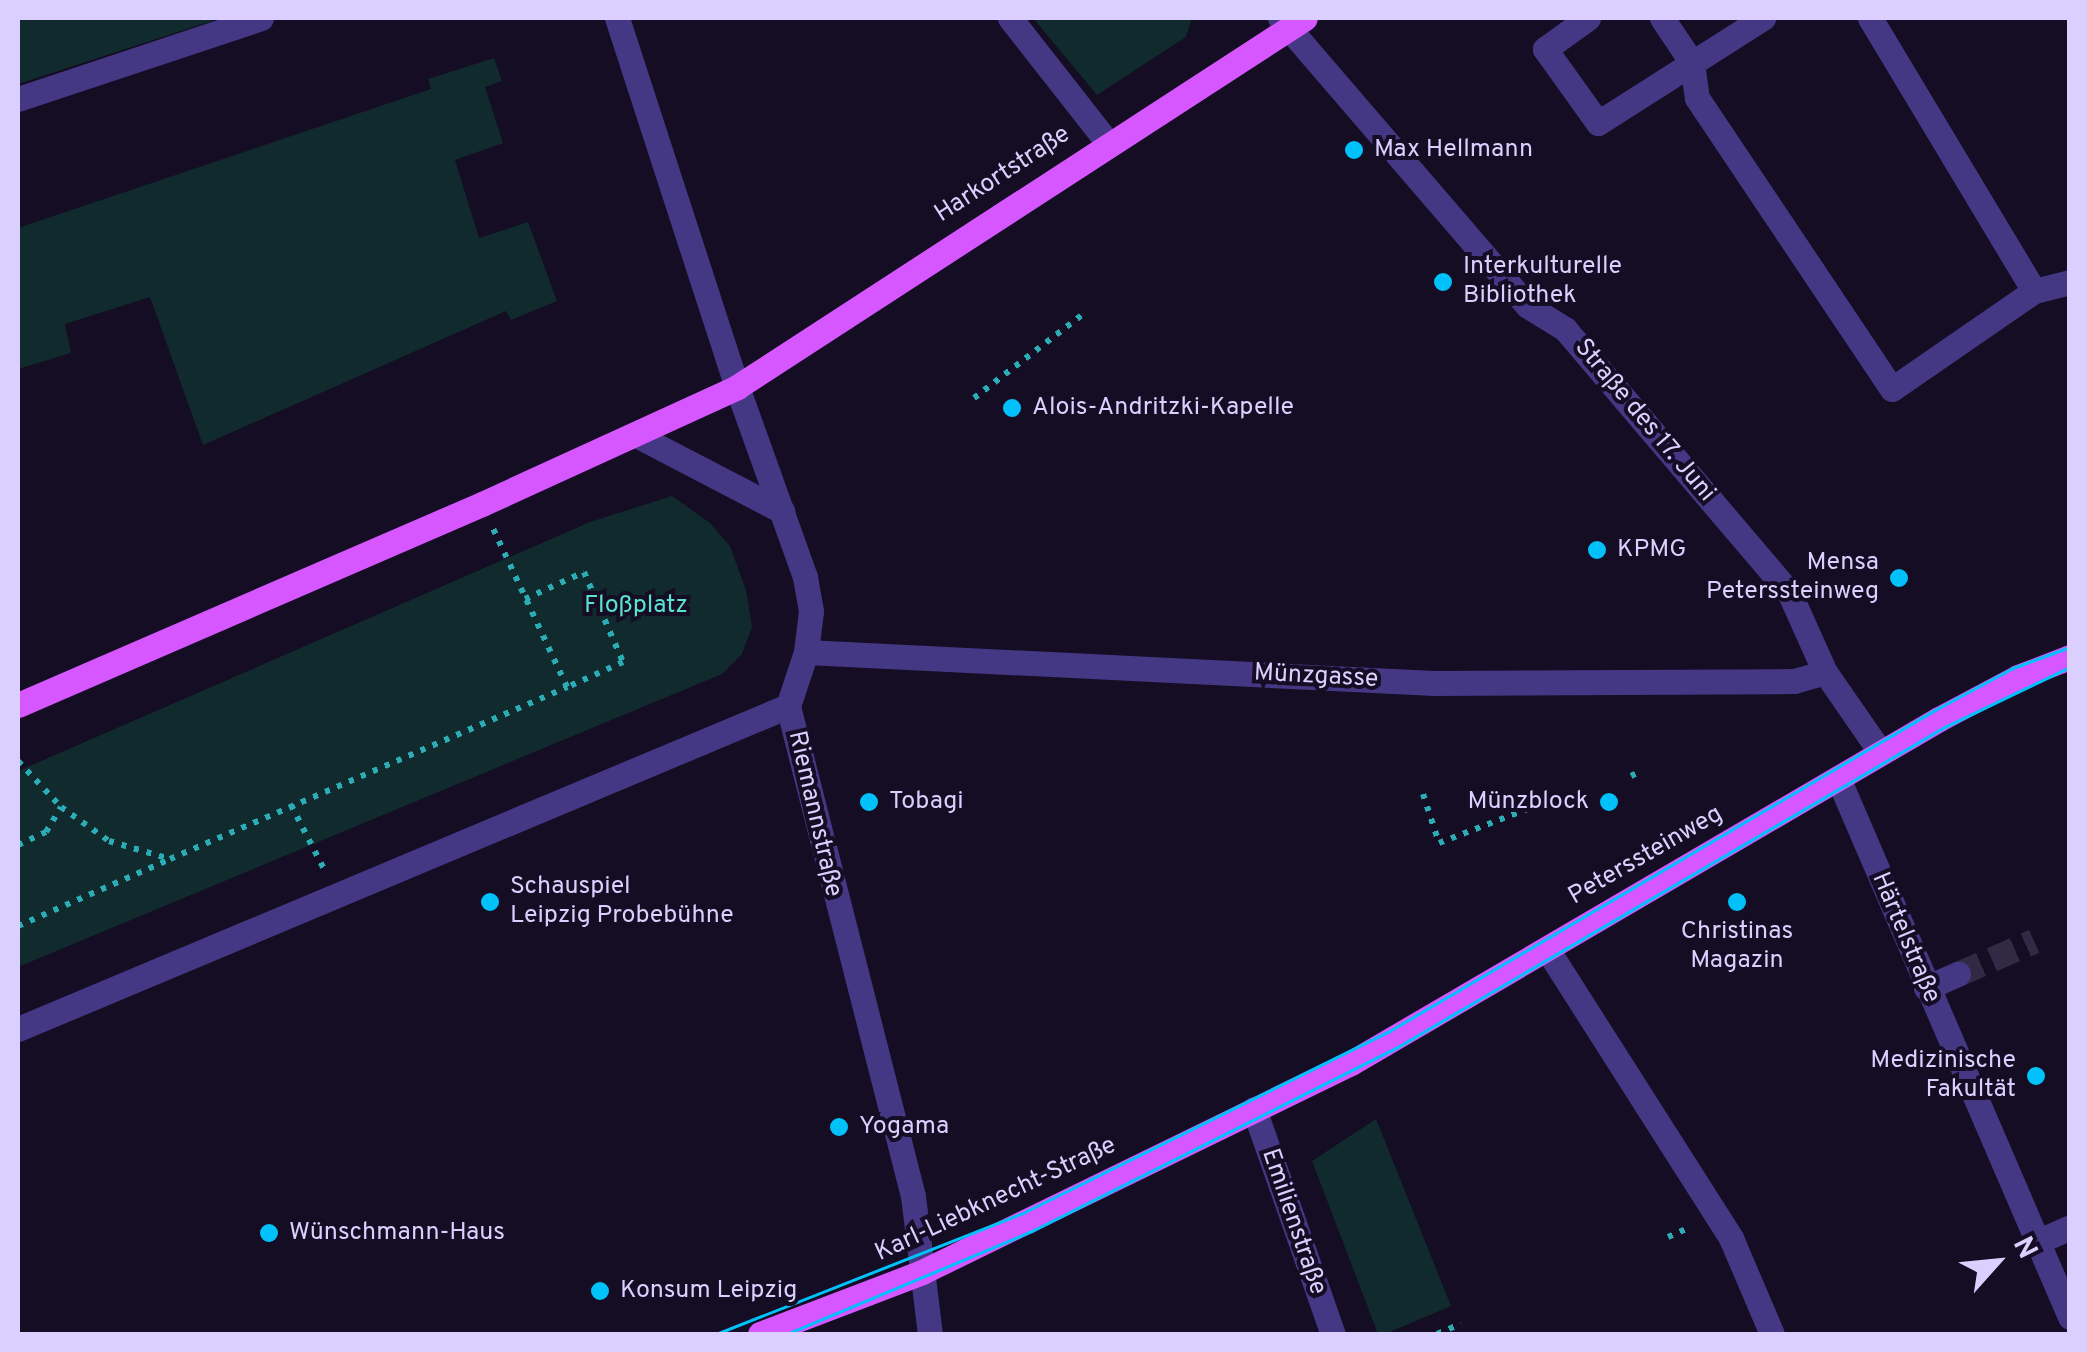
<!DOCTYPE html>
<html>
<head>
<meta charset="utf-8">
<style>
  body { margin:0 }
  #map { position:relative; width:2087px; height:1352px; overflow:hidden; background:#140d23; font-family:Overpass,sans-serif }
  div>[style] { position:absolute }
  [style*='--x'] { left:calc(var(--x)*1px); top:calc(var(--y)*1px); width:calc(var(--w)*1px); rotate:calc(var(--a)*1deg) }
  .green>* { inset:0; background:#102a2d }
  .minor-tunnel>* { height:25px; margin-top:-12.5px; transform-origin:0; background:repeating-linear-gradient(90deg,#322a44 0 25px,transparent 0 37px) }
  .path>* { height:6px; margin-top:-3px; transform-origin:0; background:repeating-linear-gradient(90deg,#2cadb6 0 5px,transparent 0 13px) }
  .minor>* { height:25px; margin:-12.5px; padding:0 12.5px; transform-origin:12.5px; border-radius:12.5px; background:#443783 }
  .major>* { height:25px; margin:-12.5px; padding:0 12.5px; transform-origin:12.5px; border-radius:12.5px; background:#d656ff }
  .tram>* { height:2.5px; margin:-1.25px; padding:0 1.25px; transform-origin:1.25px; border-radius:1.25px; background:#00c1fa }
  .dots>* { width:28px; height:28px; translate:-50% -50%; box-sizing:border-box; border:5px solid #140d23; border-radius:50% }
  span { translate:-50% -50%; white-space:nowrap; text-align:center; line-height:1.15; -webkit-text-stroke:8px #140d23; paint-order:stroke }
  .poi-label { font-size:25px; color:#dbcfff }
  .left { translate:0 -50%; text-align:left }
  .right { translate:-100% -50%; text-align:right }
  .street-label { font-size:25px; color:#dbcfff }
  .park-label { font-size:25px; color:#59e1d1 }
  .frame { position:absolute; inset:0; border:20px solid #dbcfff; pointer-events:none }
  .north { position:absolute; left:1947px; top:1212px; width:100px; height:100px; -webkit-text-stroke:8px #140d23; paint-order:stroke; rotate:63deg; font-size:28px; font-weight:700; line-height:40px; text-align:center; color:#dbcfff }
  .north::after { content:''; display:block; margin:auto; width:35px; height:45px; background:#dbcfff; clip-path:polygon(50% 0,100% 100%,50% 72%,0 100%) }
</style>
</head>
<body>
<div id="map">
  <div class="green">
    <i style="clip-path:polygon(18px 18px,221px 18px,18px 84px)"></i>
    <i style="clip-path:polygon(1033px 18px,1192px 18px,1186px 37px,1097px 95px)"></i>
    <i style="clip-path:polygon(494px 58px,502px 81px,485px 87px,503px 143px,455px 160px,479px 238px,528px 222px,557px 301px,511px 320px,506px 311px,203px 445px,150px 297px,65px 324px,71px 353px,18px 369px,18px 228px,431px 89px,428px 79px)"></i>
    <i style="clip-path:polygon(672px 496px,710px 523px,730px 546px,746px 590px,752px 627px,742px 654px,722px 674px,18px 967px,18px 771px,590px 522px)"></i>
    <i style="clip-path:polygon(1376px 1119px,1451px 1306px,1385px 1334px,1378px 1334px,1312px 1161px)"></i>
  </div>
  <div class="minor-tunnel">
    <i style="--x:1958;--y:974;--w:83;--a:-23.5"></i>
  </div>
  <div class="path">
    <i style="--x:974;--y:398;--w:138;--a:-37.6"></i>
    <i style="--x:525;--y:599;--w:65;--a:-24.6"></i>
    <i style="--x:584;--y:572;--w:98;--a:66.6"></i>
    <i style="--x:623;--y:662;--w:61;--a:155.9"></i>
    <i style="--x:18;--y:761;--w:63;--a:46.9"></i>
    <i style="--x:61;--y:807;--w:59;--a:35.3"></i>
    <i style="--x:109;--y:841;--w:64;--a:16.4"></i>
    <i style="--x:170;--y:859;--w:433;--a:-23.4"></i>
    <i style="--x:567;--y:687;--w:175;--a:-115"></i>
    <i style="--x:1631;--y:776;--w:9;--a:-27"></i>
    <i style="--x:1423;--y:794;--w:52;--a:71.9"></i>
    <i style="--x:1439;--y:843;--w:114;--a:-21.1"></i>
    <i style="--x:1545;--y:802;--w:33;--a:-11"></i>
    <i style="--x:291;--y:805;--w:74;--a:62.7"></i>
    <i style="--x:18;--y:845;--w:31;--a:-25"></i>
    <i style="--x:46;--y:832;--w:29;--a:-59"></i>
    <i style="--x:18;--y:926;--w:164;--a:-23.7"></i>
    <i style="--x:1668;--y:1237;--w:24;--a:-24"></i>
    <i style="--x:1437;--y:1334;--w:26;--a:-23"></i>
  </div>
  <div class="minor">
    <i style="--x:617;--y:18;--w:388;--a:72"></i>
    <i style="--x:737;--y:387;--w:202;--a:70.3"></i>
    <i style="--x:805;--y:577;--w:35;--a:80"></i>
    <i style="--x:811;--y:611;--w:41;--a:97"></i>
    <i style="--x:806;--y:652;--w:57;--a:108.4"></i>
    <i style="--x:788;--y:706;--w:506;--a:75.69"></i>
    <i style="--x:913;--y:1196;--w:139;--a:83"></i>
    <i style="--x:1010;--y:18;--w:159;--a:51.9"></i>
    <i style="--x:1280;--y:18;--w:380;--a:49.3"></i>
    <i style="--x:1528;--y:306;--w:44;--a:31.9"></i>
    <i style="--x:1565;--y:329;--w:345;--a:49.6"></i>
    <i style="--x:1789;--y:592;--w:88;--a:65.8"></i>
    <i style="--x:1825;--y:672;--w:98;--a:55.3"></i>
    <i style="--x:1588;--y:18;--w:53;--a:144.2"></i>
    <i style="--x:1545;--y:49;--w:91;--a:54.4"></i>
    <i style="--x:1598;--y:123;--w:196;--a:-32.5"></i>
    <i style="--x:1662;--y:18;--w:54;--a:56.3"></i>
    <i style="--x:1692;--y:63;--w:35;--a:82"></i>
    <i style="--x:1697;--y:98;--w:350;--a:56.2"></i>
    <i style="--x:1892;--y:389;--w:173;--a:-34.6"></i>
    <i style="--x:2034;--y:291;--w:37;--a:-14"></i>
    <i style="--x:1870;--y:18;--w:318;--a:59"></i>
    <i style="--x:18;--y:99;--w:256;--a:-18.4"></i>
    <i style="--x:636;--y:435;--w:165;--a:27.5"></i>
    <i style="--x:806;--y:652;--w:629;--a:2.83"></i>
    <i style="--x:1434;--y:683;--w:360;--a:-0.3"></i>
    <i style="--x:1794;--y:681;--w:32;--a:-16"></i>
    <i style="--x:1838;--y:778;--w:587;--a:66.71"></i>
    <i style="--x:1547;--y:949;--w:343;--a:57.5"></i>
    <i style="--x:1731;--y:1238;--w:104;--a:66.9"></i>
    <i style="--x:1926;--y:988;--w:35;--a:-24"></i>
    <i style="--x:18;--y:1029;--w:835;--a:-22.76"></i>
    <i style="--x:1254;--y:1109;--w:238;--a:70.7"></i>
    <i style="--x:2037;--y:1242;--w:35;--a:-24"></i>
  </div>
  <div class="major">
    <i style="--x:18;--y:705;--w:506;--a:-23.42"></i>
    <i style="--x:482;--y:504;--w:281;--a:-24.6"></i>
    <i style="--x:737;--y:387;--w:677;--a:-33.01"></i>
    <i style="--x:760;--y:1334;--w:173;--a:-20.9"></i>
    <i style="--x:922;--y:1272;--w:477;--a:-26"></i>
    <i style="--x:1351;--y:1063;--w:681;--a:-30.33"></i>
    <i style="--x:1939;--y:719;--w:89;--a:-28"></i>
    <i style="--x:2018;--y:677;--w:56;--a:-21"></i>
  </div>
  <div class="tram">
    <i style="--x:716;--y:1334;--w:332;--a:-21.5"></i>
    <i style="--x:1025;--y:1212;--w:405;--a:-26.4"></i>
    <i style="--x:1388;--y:1032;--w:635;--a:-30.48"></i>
    <i style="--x:1935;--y:710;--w:89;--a:-28.3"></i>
    <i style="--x:2013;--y:668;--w:61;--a:-20.2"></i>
    <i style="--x:787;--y:1334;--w:266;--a:-22.8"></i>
    <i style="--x:1032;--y:1231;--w:407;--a:-26.7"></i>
    <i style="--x:1396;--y:1048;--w:634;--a:-30.33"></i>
    <i style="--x:1943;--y:728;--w:141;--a:-25.7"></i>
  </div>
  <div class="dots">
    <i style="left:1354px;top:150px;background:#00c1fa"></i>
    <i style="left:1443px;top:282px;background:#00c1fa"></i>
    <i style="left:1012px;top:408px;background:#00c1fa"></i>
    <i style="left:1597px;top:550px;background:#00c1fa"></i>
    <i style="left:1899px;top:578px;background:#00c1fa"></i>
    <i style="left:869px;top:802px;background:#00c1fa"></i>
    <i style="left:1609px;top:802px;background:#00c1fa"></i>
    <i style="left:490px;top:902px;background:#00c1fa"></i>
    <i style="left:1737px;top:902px;background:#00c1fa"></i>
    <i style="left:2036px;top:1076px;background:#00c1fa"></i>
    <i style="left:839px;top:1127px;background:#00c1fa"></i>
    <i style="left:269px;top:1233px;background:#00c1fa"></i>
    <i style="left:600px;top:1291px;background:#00c1fa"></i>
  </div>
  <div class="poi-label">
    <span class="left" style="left:1374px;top:150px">Max Hellmann</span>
    <span class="left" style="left:1463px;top:282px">Interkulturelle<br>Bibliothek</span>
    <span class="left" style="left:1032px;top:408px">Alois-Andritzki-Kapelle</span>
    <span class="left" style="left:1617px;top:550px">KPMG</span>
    <span class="right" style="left:1879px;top:578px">Mensa<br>Peterssteinweg</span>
    <span class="left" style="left:889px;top:802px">Tobagi</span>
    <span class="right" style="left:1589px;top:802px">Münzblock</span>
    <span class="left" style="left:510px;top:902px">Schauspiel<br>Leipzig Probebühne</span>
    <span style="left:1737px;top:947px">Christinas<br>Magazin</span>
    <span class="right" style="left:2016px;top:1076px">Medizinische<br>Fakultät</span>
    <span class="left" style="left:859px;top:1127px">Yogama</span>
    <span class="left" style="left:289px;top:1233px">Wünschmann-Haus</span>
    <span class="left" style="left:620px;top:1291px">Konsum Leipzig</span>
  </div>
  <div class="street-label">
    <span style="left:1003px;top:175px;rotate:-33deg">Harkortstraße</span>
    <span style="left:1644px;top:421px;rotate:50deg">Straße des 17. Juni</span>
    <span style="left:1316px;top:677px;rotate:3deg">Münzgasse</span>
    <span style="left:814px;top:814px;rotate:77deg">Riemannstraße</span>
    <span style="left:1646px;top:856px;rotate:-30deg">Peterssteinweg</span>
    <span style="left:1905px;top:938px;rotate:67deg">Härtelstraße</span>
    <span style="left:996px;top:1200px;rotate:-25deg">Karl-Liebknecht-Straße</span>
    <span style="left:1293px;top:1222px;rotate:71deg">Emilienstraße</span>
  </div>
  <div class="park-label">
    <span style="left:636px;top:606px">Floßplatz</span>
  </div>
  <div class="frame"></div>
  <div class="north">N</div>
</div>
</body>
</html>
